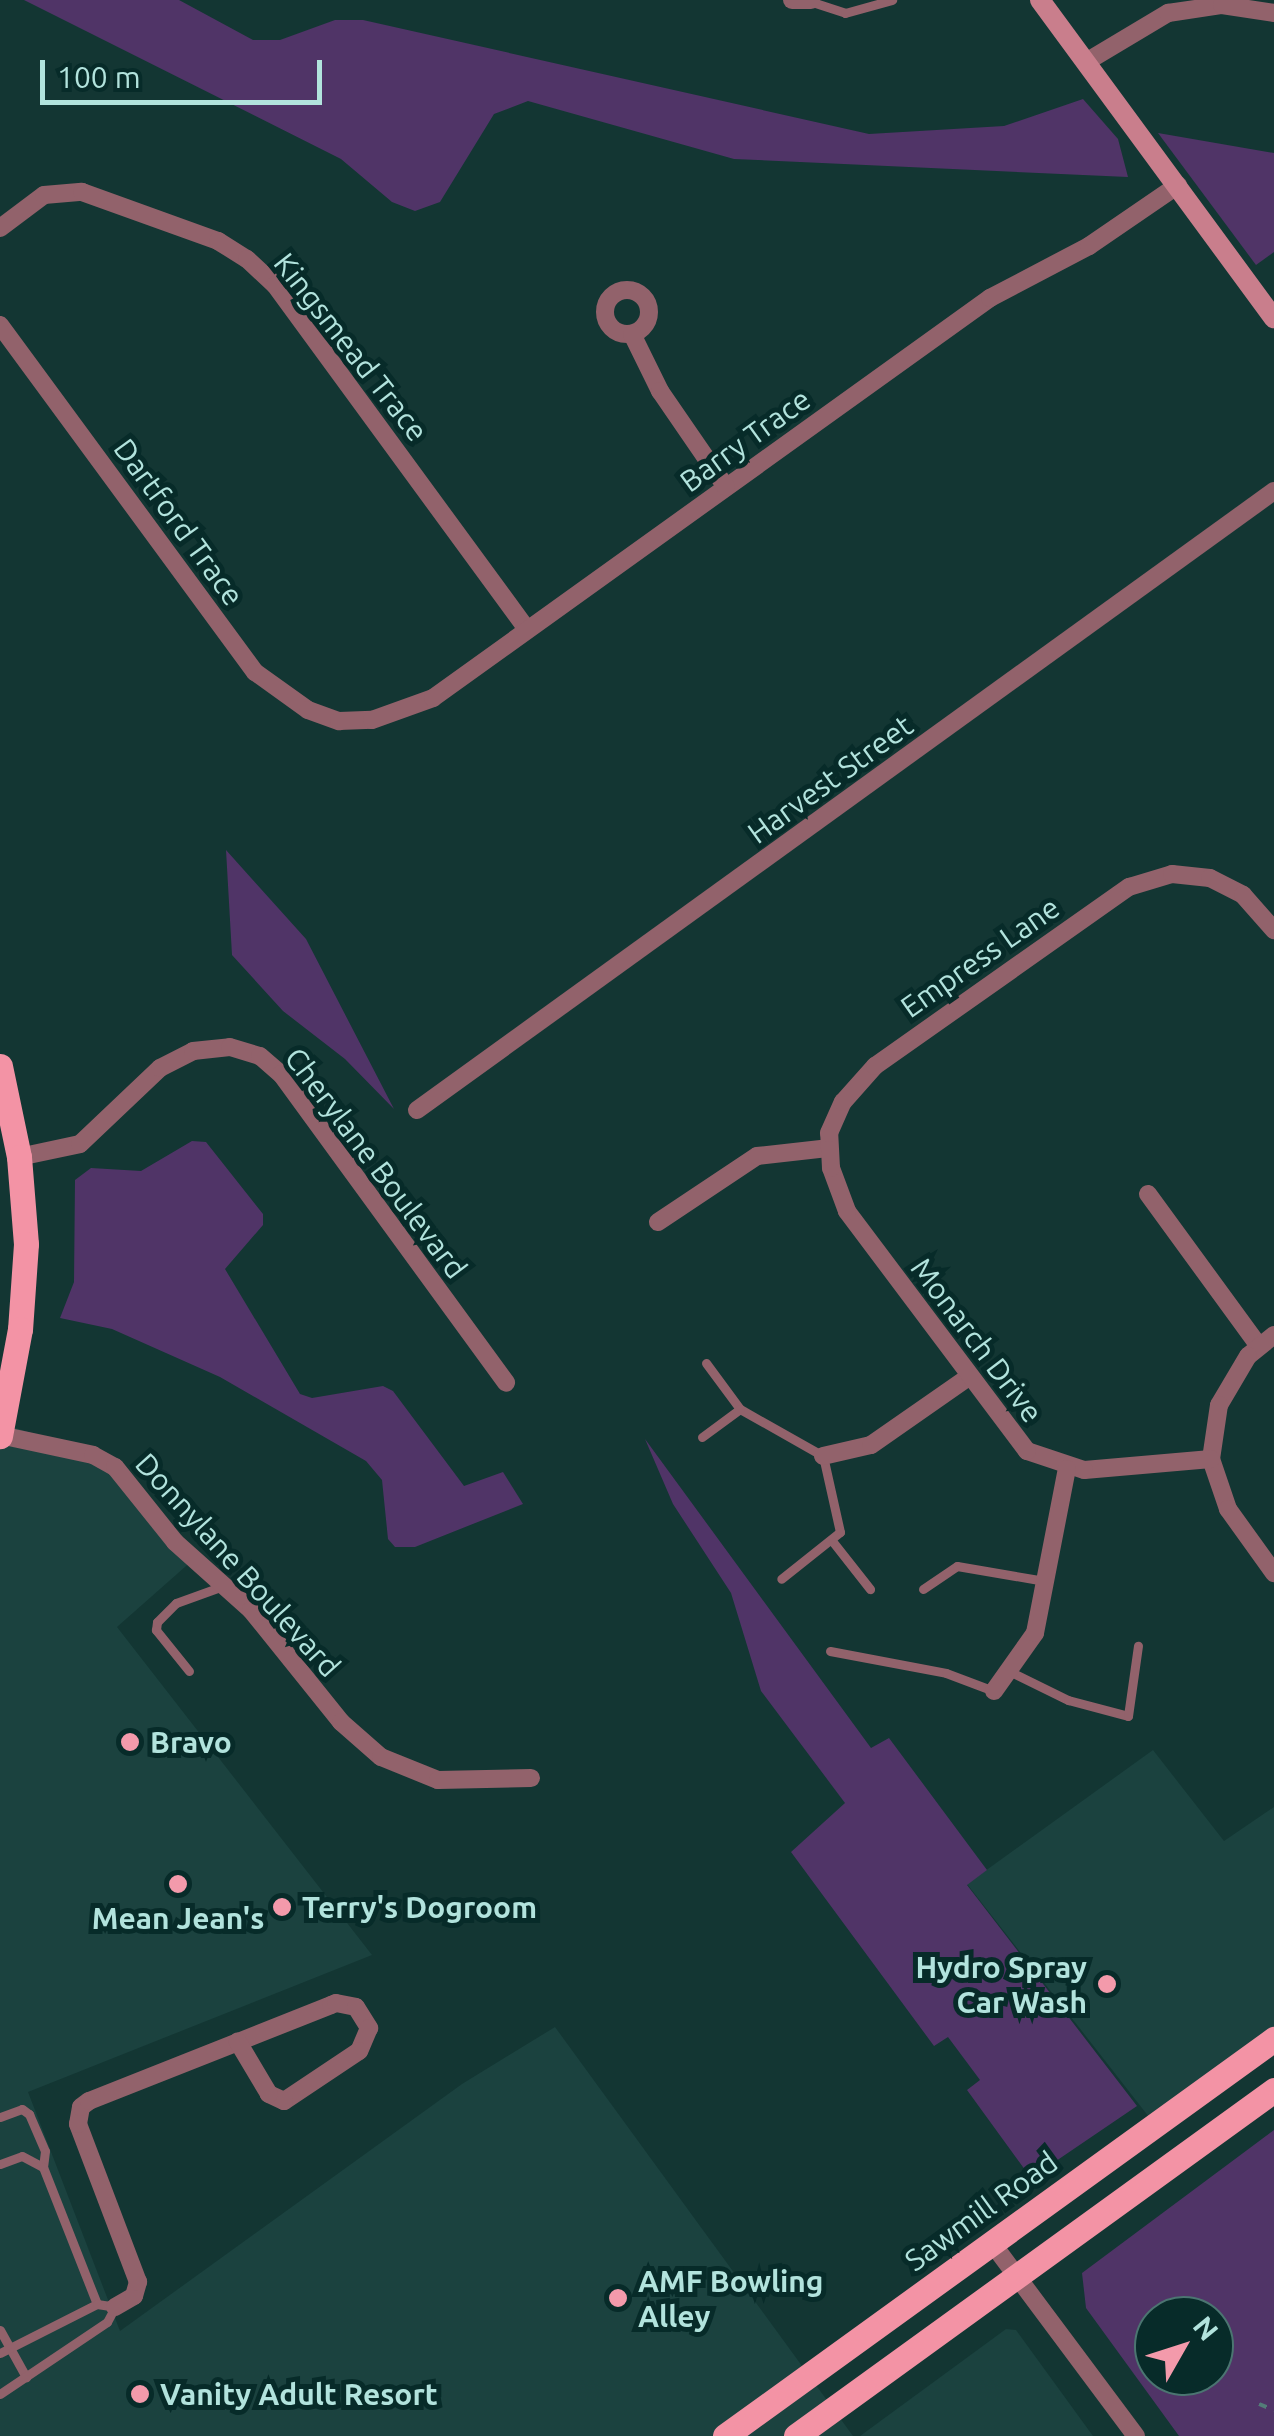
<!DOCTYPE html>
<html>
<head>
<meta charset="utf-8">
<style>
  body { margin:0 }
  #map { position:relative; width:1274px; height:2436px; overflow:hidden; background:#133633; font-family:Ubuntu,sans-serif }
  div>[style] { position:absolute }
  [style*='--x'] { left:calc(var(--x)*1px); top:calc(var(--y)*1px); width:calc(var(--w)*1px); rotate:calc(var(--a)*1deg) }
  .built>* { inset:0; background:#1b423f }
  .green>* { inset:0; background:#503467 }
  .path>* { height:4px; margin-top:-2px; transform-origin:0; background:repeating-linear-gradient(90deg,#537c78 0 8px,transparent 0 16px) }
  .service>* { height:9px; margin:-4.5px; padding:0 4.5px; transform-origin:4.5px; border-radius:4.5px; background:#92626b }
  .minor>* { height:18px; margin:-9px; padding:0 9px; transform-origin:9px; border-radius:9px; background:#92626b }
  .minor>.ring { margin:-9px; padding:0; box-sizing:content-box; background:none; border:18px solid #92626b; border-radius:50% }
  .secondary>* { height:20px; margin:-10px; padding:0 10px; transform-origin:10px; border-radius:10px; background:#c97e8c }
  .primary>* { height:25px; margin:-12.5px; padding:0 12.5px; transform-origin:12.5px; border-radius:12.5px; background:#f393a5 }
  .dots>* { width:28px; height:28px; translate:-50% -50%; box-sizing:border-box; border:5px solid #072b29; border-radius:50% }
  span { translate:-50% -50%; white-space:nowrap; text-align:center; line-height:1.15; -webkit-text-stroke:10px #072b29; paint-order:stroke }
  .street-label { font-size:30px; color:#b2e3dd }
  .poi-label { font-size:30px; color:#b2e3dd; font-weight:700 }
  .left { translate:0 -50%; text-align:left }
  .right { translate:-100% -50%; text-align:right }
  .north { position:absolute; left:1134px; top:2296px; width:100px; height:100px; box-sizing:border-box; background:#072b29; border:2px solid #4b7571; border-radius:50%; rotate:51deg; font-size:28px; font-weight:700; line-height:40px; text-align:center; color:#b2e3dd }
  .north::after { content:''; display:block; margin:auto; width:35px; height:45px; background:#f39aab; clip-path:polygon(50% 0,100% 100%,50% 72%,0 100%) }
  .scale { position:absolute; left:40px; top:60px; width:282px; height:45px; box-sizing:border-box; border:5px solid #b2e3dd; border-top:0; padding-left:12px; font-size:30px; line-height:35px; white-space:nowrap; color:#b2e3dd; -webkit-text-stroke:8px #072b29; paint-order:stroke }
</style>
</head>
<body>
<div id="map">
  <div class="built">
    <i style="clip-path:polygon(0 1423px,101px 1455px,194px 1559px,117px 1627px,372px 1955px,28px 2092px,120px 2331px,462px 2084px,555px 2027px,853px 2436px,0 2436px)"></i>
    <i style="clip-path:polygon(1153px 1750px,1224px 1841px,1274px 1807px,1274px 2027px,1149px 2117px,967px 1884px)"></i>
    <i style="clip-path:polygon(1006px 2329px,1016px 2330px,1093px 2436px,860px 2436px)"></i>
  </div>
  <div class="green">
    <i style="clip-path:polygon(24px 0,179px 0,253px 40px,280px 40px,335px 20px,363px 20px,869px 134px,1004px 126px,1083px 99px,1118px 139px,1128px 177px,734px 159px,528px 101px,494px 114px,440px 202px,415px 211px,392px 202px,341px 159px)"></i>
    <i style="clip-path:polygon(1158px 133px,1274px 153px,1274px 252px,1256px 265px)"></i>
    <i style="clip-path:polygon(226px 850px,306px 939px,394px 1109px,345px 1059px,283px 1011px,232px 955px)"></i>
    <i style="clip-path:polygon(192px 1141px,206px 1142px,263px 1214px,263px 1225px,225px 1269px,300px 1394px,312px 1398px,383px 1386px,393px 1391px,464px 1486px,503px 1472px,523px 1504px,415px 1547px,395px 1547px,388px 1539px,382px 1480px,366px 1461px,220px 1377px,112px 1329px,60px 1318px,74px 1282px,75px 1180px,91px 1168px,141px 1171px)"></i>
    <i style="clip-path:polygon(645px 1439px,871px 1748px,889px 1738px,987px 1870px,967px 1885px,1137px 2106px,1031px 2178px,967px 2090px,980px 2080px,948px 2037px,934px 2046px,791px 1852px,845px 1803px,761px 1691px,731px 1593px,673px 1504px)"></i>
    <i style="clip-path:polygon(evenodd,1274px 2130px,1274px 2436px,1179px 2436px,1086px 2308px,1082px 2273px,1274px 2130px,1154px 2316px,1214px 2316px,1214px 2376px,1154px 2376px,1154px 2316px)"></i>
  </div>
  <div class="path">
    <i style="--x:1259;--y:2404;--w:16;--a:22"></i>
  </div>
  <div class="service">
    <i style="--x:809;--y:1;--w:38;--a:18"></i>
    <i style="--x:845;--y:13;--w:49;--a:-15.5"></i>
    <i style="--x:706;--y:1363;--w:57;--a:53.5"></i>
    <i style="--x:740;--y:1409;--w:95;--a:29.5"></i>
    <i style="--x:823;--y:1456;--w:78;--a:77.4"></i>
    <i style="--x:840;--y:1532;--w:75;--a:141.5"></i>
    <i style="--x:702;--y:1437;--w:47;--a:-36.4"></i>
    <i style="--x:833;--y:1542;--w:60;--a:51.8"></i>
    <i style="--x:923;--y:1589;--w:41;--a:-34.1"></i>
    <i style="--x:957;--y:1566;--w:89;--a:9.7"></i>
    <i style="--x:830;--y:1651;--w:118;--a:10.7"></i>
    <i style="--x:946;--y:1673;--w:51;--a:20.6"></i>
    <i style="--x:189;--y:1671;--w:53;--a:-128.8"></i>
    <i style="--x:156;--y:1630;--w:8;--a:-83"></i>
    <i style="--x:157;--y:1622;--w:27;--a:-45"></i>
    <i style="--x:176;--y:1603;--w:50;--a:-19.9"></i>
    <i style="--x:1011;--y:1672;--w:64;--a:26.2"></i>
    <i style="--x:1068;--y:1700;--w:62;--a:14.9"></i>
    <i style="--x:1128;--y:1716;--w:71;--a:-81.9"></i>
    <i style="--x:0;--y:2117;--w:23;--a:-20"></i>
    <i style="--x:22;--y:2109;--w:9;--a:36"></i>
    <i style="--x:29;--y:2114;--w:40;--a:66.6"></i>
    <i style="--x:45;--y:2151;--w:16;--a:97"></i>
    <i style="--x:0;--y:2164;--w:23;--a:-20"></i>
    <i style="--x:22;--y:2156;--w:24;--a:28"></i>
    <i style="--x:43;--y:2167;--w:147;--a:68.5"></i>
    <i style="--x:0;--y:2330;--w:54;--a:61"></i>
    <i style="--x:0;--y:2353;--w:109;--a:-26.8"></i>
    <i style="--x:97;--y:2304;--w:18;--a:9"></i>
    <i style="--x:115;--y:2307;--w:17;--a:118"></i>
    <i style="--x:107;--y:2322;--w:129;--a:146.1"></i>
  </div>
  <div class="minor">
    <i style="--x:792;--y:0;--w:19;--a:0"></i>
    <i style="--x:1086;--y:62;--w:96;--a:-30.9"></i>
    <i style="--x:1168;--y:13;--w:55;--a:-8.4"></i>
    <i style="--x:1222;--y:5;--w:53;--a:8.7"></i>
    <i style="--x:0;--y:228;--w:55;--a:-36.9"></i>
    <i style="--x:44;--y:195;--w:38;--a:-5"></i>
    <i style="--x:82;--y:192;--w:145;--a:19.8"></i>
    <i style="--x:218;--y:241;--w:34;--a:32"></i>
    <i style="--x:247;--y:259;--w:38;--a:43"></i>
    <i style="--x:275;--y:285;--w:426;--a:53.8"></i>
    <i class="ring" style="left:605px;top:290px;width:26px;height:26px"></i>
    <i style="--x:0;--y:325;--w:431;--a:53.7"></i>
    <i style="--x:255;--y:672;--w:65;--a:35.6"></i>
    <i style="--x:308;--y:710;--w:33;--a:20"></i>
    <i style="--x:339;--y:721;--w:33;--a:-2"></i>
    <i style="--x:372;--y:720;--w:65;--a:-19.8"></i>
    <i style="--x:433;--y:698;--w:686;--a:-35.68"></i>
    <i style="--x:990;--y:298;--w:112;--a:-27.7"></i>
    <i style="--x:1089;--y:246;--w:108;--a:-34.4"></i>
    <i style="--x:632;--y:334;--w:64;--a:63.8"></i>
    <i style="--x:660;--y:391;--w:116;--a:55.5"></i>
    <i style="--x:417;--y:1110;--w:1057;--a:-35.84"></i>
    <i style="--x:19;--y:1157;--w:62;--a:-12"></i>
    <i style="--x:80;--y:1144;--w:110;--a:-43.5"></i>
    <i style="--x:160;--y:1068;--w:37;--a:-27"></i>
    <i style="--x:193;--y:1051;--w:37;--a:-6"></i>
    <i style="--x:230;--y:1047;--w:31;--a:17"></i>
    <i style="--x:260;--y:1056;--w:28;--a:41"></i>
    <i style="--x:281;--y:1074;--w:382;--a:53.9"></i>
    <i style="--x:1148;--y:1194;--w:188;--a:53.9"></i>
    <i style="--x:658;--y:1222;--w:119;--a:-33.7"></i>
    <i style="--x:757;--y:1156;--w:71;--a:-6.4"></i>
    <i style="--x:1274;--y:1335;--w:33;--a:141"></i>
    <i style="--x:1248;--y:1356;--w:57;--a:120.6"></i>
    <i style="--x:1219;--y:1405;--w:55;--a:98.4"></i>
    <i style="--x:1211;--y:1459;--w:53;--a:71.2"></i>
    <i style="--x:1228;--y:1509;--w:79;--a:54.3"></i>
    <i style="--x:0;--y:1435;--w:95;--a:12.1"></i>
    <i style="--x:93;--y:1455;--w:25;--a:29"></i>
    <i style="--x:115;--y:1467;--w:96;--a:51.3"></i>
    <i style="--x:175;--y:1542;--w:102;--a:41.8"></i>
    <i style="--x:251;--y:1610;--w:144;--a:51.2"></i>
    <i style="--x:341;--y:1722;--w:53;--a:41.2"></i>
    <i style="--x:381;--y:1757;--w:61;--a:22"></i>
    <i style="--x:438;--y:1780;--w:93;--a:-1.2"></i>
    <i style="--x:823;--y:1456;--w:49;--a:-12.9"></i>
    <i style="--x:871;--y:1445;--w:117;--a:-34.9"></i>
    <i style="--x:1211;--y:1459;--w:127;--a:175"></i>
    <i style="--x:1084;--y:1470;--w:60;--a:-161.6"></i>
    <i style="--x:1027;--y:1451;--w:300;--a:-126.9"></i>
    <i style="--x:847;--y:1211;--w:46;--a:-110.4"></i>
    <i style="--x:831;--y:1168;--w:35;--a:-93"></i>
    <i style="--x:829;--y:1133;--w:34;--a:-66"></i>
    <i style="--x:843;--y:1102;--w:48;--a:-48.4"></i>
    <i style="--x:875;--y:1066;--w:311;--a:-35.2"></i>
    <i style="--x:1129;--y:887;--w:45;--a:-16.8"></i>
    <i style="--x:1172;--y:874;--w:38;--a:6"></i>
    <i style="--x:1210;--y:878;--w:37;--a:27"></i>
    <i style="--x:1243;--y:895;--w:47;--a:48.5"></i>
    <i style="--x:994;--y:1691;--w:71;--a:-54.7"></i>
    <i style="--x:1035;--y:1633;--w:167;--a:-79"></i>
    <i style="--x:992;--y:2243;--w:241;--a:53.3"></i>
    <i style="--x:115;--y:2307;--w:22;--a:-30"></i>
    <i style="--x:134;--y:2296;--w:15;--a:-74"></i>
    <i style="--x:138;--y:2282;--w:169;--a:-110.8"></i>
    <i style="--x:78;--y:2124;--w:17;--a:-80"></i>
    <i style="--x:81;--y:2107;--w:10;--a:-37"></i>
    <i style="--x:89;--y:2101;--w:160;--a:-21.6"></i>
    <i style="--x:238;--y:2042;--w:100;--a:-21.7"></i>
    <i style="--x:331;--y:2005;--w:5;--a:-22"></i>
    <i style="--x:336;--y:2003;--w:20;--a:11"></i>
    <i style="--x:356;--y:2007;--w:25;--a:58"></i>
    <i style="--x:369;--y:2028;--w:25;--a:113"></i>
    <i style="--x:359;--y:2051;--w:90;--a:146.3"></i>
    <i style="--x:284;--y:2101;--w:17;--a:-155"></i>
    <i style="--x:269;--y:2094;--w:61;--a:-120.8"></i>
  </div>
  <div class="secondary">
    <i style="--x:1040;--y:0;--w:395;--a:53.7"></i>
  </div>
  <div class="primary">
    <i style="--x:0;--y:1066;--w:93;--a:78.2"></i>
    <i style="--x:19;--y:1157;--w:87;--a:85.4"></i>
    <i style="--x:26;--y:1244;--w:85;--a:94"></i>
    <i style="--x:20;--y:1329;--w:109;--a:100.6"></i>
    <i style="--x:725;--y:2436;--w:678;--a:-35.87"></i>
    <i style="--x:796;--y:2436;--w:590;--a:-35.9"></i>
  </div>
  <div class="dots">
    <i style="left:130px;top:1742px;background:#f39aab"></i>
    <i style="left:178px;top:1884px;background:#f39aab"></i>
    <i style="left:282px;top:1907px;background:#f39aab"></i>
    <i style="left:1107px;top:1984px;background:#f39aab"></i>
    <i style="left:618px;top:2298px;background:#f39aab"></i>
    <i style="left:140px;top:2394px;background:#f39aab"></i>
  </div>
  <div class="street-label">
    <span style="left:351px;top:347px;rotate:52deg">Kingsmead Trace</span>
    <span style="left:745px;top:440px;rotate:-36deg">Barry Trace</span>
    <span style="left:179px;top:522px;rotate:54deg">Dartford Trace</span>
    <span style="left:830px;top:779px;rotate:-36deg">Harvest Street</span>
    <span style="left:980px;top:957px;rotate:-35deg">Empress Lane</span>
    <span style="left:376px;top:1163px;rotate:53deg">Cherylane Boulevard</span>
    <span style="left:977px;top:1340px;rotate:53deg">Monarch Drive</span>
    <span style="left:238px;top:1565px;rotate:48deg">Donnylane Boulevard</span>
    <span style="left:981px;top:2211px;rotate:-36deg">Sawmill Road</span>
  </div>
  <div class="poi-label">
    <span class="left" style="left:150px;top:1742px">Bravo</span>
    <span class="left" style="left:302px;top:1907px">Terry's Dogroom</span>
    <span style="left:178px;top:1918px">Mean Jean's</span>
    <span class="right" style="left:1087px;top:1984px">Hydro Spray<br>Car Wash</span>
    <span class="left" style="left:638px;top:2298px">AMF Bowling<br>Alley</span>
    <span class="left" style="left:160px;top:2394px">Vanity Adult Resort</span>
  </div>
  <div class="north">N</div>
  <div class="scale">100 m</div>
</div>
</body>
</html>
